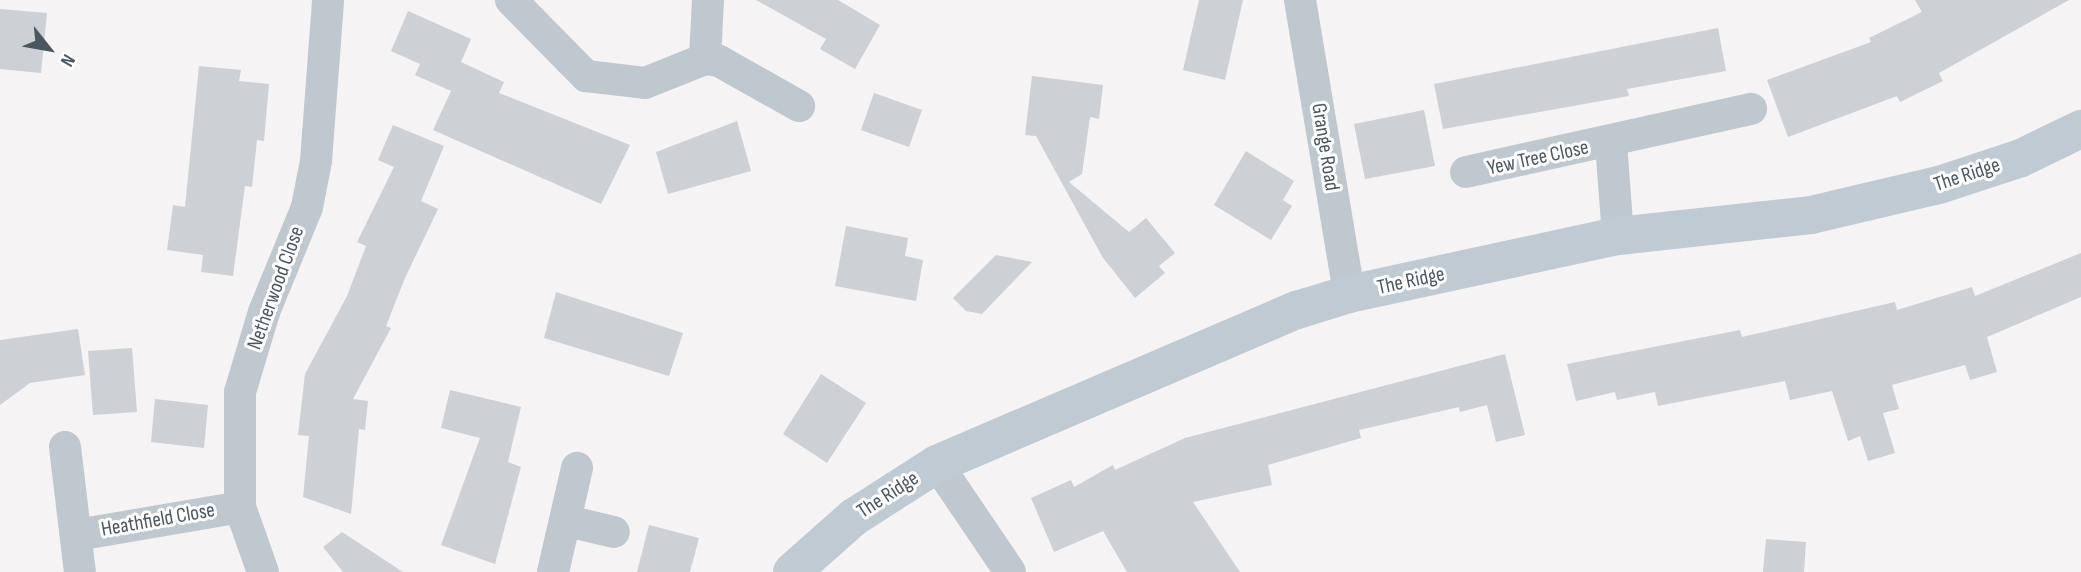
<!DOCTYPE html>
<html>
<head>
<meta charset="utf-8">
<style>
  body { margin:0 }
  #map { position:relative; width:2081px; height:572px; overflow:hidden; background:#f5f3f3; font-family:"Sofia Sans Condensed",sans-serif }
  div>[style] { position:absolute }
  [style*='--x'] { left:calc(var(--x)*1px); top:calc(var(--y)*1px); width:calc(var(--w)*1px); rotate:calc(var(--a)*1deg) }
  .building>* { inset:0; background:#cdd0d5 }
  .street>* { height:32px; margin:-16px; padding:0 16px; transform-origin:16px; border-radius:16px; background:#bfc8ce }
  .secondary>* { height:38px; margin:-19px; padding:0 19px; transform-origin:19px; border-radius:19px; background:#c0cad3 }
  span { translate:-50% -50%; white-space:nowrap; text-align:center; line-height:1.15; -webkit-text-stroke:6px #fff; paint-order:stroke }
  .street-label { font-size:21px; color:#4b5760 }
  .north { position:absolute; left:14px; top:14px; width:70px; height:70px; -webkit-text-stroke:5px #fff; paint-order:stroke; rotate:121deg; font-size:19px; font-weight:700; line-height:28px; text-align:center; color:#4b5760 }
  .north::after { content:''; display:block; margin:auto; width:24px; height:32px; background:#4b5760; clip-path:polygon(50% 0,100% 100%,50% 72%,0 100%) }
</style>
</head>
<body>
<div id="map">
  <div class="building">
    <i style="clip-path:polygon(756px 0,838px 0,880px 25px,855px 69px,820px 49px,826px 39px)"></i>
    <i style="clip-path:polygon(1199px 0,1243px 0,1225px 80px,1183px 70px)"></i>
    <i style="clip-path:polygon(1915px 0,2069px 0,1939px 73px,1943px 81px,1900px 102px,1897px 96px,1788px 137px,1767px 80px,1871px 42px,1869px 38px,1922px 12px)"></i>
    <i style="clip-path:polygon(0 9px,47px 13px,41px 73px,0 69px)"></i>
    <i style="clip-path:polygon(408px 11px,471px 39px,461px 62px,504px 82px,499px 93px,630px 145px,601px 204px,433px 130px,451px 91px,415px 75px,420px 64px,391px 51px)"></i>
    <i style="clip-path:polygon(1718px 28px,1726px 71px,1627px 89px,1629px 96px,1443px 129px,1434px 84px)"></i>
    <i style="clip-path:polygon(199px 66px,241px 70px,239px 81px,269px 84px,264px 141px,257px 140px,252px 187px,245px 186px,233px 276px,201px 272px,203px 255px,167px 250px,173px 205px,185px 207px)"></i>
    <i style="clip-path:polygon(1032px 76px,1103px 85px,1099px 119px,1090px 117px,1082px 174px,1069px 182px,1129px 232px,1146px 218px,1175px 253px,1159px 266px,1165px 273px,1135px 298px,1103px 258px,1036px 136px,1025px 135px)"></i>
    <i style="clip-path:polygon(874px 93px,922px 110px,909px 147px,861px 130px)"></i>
    <i style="clip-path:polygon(1424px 110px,1435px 166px,1365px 179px,1354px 124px)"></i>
    <i style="clip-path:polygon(737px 121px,751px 171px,668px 194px,656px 152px)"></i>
    <i style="clip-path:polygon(393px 125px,444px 146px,421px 201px,438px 209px,405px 278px,386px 326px,391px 328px,353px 399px,368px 401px,365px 430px,359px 429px,351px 514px,303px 497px,309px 436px,298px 435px,305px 374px,347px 296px,366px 246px,357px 242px,394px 167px,378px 160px)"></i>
    <i style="clip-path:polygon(1246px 151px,1294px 181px,1283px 200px,1292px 206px,1271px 240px,1214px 205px)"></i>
    <i style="clip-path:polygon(846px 226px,908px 238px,905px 256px,923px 260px,916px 301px,835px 286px)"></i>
    <i style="clip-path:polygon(2081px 253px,2081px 297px,1987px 337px,1997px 372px,1970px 380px,1965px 365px,1892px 385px,1899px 409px,1883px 413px,1895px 453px,1868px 461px,1860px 436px,1848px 441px,1832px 391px,1790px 400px,1785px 381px,1658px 406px,1655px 392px,1617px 400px,1615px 392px,1576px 401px,1567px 364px,1740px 330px,1742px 337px,1895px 302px,1897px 310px,1972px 287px,1975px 296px)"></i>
    <i style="clip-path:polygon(996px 255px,1032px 262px,982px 314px,966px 311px,953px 298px)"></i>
    <i style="clip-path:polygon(556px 292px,683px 333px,669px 376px,544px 338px)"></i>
    <i style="clip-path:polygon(78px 329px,85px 375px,30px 383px,0 405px,0 340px)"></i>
    <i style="clip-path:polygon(132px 348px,137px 412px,93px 415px,88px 351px)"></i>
    <i style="clip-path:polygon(1505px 354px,1525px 435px,1496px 442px,1487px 405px,1460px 412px,1459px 407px,1359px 430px,1361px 438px,1268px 465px,1272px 485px,1193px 502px,1240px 572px,1127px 572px,1103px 531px,1054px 552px,1031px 498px,1071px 480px,1074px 487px,1113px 465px,1115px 470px,1185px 438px)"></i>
    <i style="clip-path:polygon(821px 374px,866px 403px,827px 463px,783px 434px)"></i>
    <i style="clip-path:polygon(450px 390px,521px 407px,508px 462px,521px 467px,495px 564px,441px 545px,480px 438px,441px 428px)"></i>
    <i style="clip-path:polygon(155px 399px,208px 405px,204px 448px,151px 442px)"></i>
    <i style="clip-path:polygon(649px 525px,699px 538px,690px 572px,637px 572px)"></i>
    <i style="clip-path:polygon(342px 532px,403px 572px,343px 572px,323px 547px)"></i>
    <i style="clip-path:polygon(1766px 539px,1806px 542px,1804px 572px,1763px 572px)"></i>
  </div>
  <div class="street">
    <i style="--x:511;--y:0;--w:107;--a:45.4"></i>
    <i style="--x:586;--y:76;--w:59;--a:6.8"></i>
    <i style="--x:645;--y:83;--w:65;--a:-21.8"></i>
    <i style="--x:705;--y:59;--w:14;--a:8"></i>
    <i style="--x:719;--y:61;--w:92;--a:29.4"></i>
    <i style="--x:1300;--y:0;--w:298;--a:80.5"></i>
    <i style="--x:705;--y:59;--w:59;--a:-87.1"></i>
    <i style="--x:1611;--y:143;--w:93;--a:85.7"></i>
    <i style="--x:1466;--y:172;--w:292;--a:-12.5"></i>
    <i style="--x:65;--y:447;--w:126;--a:83.2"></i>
    <i style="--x:937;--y:464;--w:130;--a:55.9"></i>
    <i style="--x:567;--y:521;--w:48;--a:13.2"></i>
    <i style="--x:77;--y:535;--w:165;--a:-9.7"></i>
    <i style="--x:263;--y:572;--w:69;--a:-109.5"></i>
    <i style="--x:240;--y:507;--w:115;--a:-90"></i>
    <i style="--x:240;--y:392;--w:84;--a:-73.3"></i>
    <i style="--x:264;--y:312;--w:113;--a:-67.7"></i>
    <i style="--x:307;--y:207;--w:47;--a:-78.9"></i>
    <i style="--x:316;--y:161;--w:161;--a:-85.7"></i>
    <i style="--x:553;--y:572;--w:107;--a:-77"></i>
  </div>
  <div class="secondary">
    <i style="--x:792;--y:572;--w:83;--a:-41.6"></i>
    <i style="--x:854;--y:517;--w:98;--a:-32.6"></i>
    <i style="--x:937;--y:464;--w:392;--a:-23.2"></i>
    <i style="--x:1297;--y:310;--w:54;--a:-17.1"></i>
    <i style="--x:1349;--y:294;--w:275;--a:-12.2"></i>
    <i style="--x:1618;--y:236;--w:194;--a:-6.2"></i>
    <i style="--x:1811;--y:215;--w:131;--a:-13.2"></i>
    <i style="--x:1939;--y:185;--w:86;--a:-18.2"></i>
    <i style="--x:2021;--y:158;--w:67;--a:-25.8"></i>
  </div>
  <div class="street-label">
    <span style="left:1325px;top:147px;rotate:81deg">Grange Road</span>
    <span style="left:1538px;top:158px;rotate:-12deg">Yew Tree Close</span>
    <span style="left:1967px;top:175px;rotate:-18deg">The Ridge</span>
    <span style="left:1411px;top:281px;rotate:-12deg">The Ridge</span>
    <span style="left:276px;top:288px;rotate:-70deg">Netherwood Close</span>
    <span style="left:888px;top:495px;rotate:-33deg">The Ridge</span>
    <span style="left:158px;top:520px;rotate:-10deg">Heathfield Close</span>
  </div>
  <div class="north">N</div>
</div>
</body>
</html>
